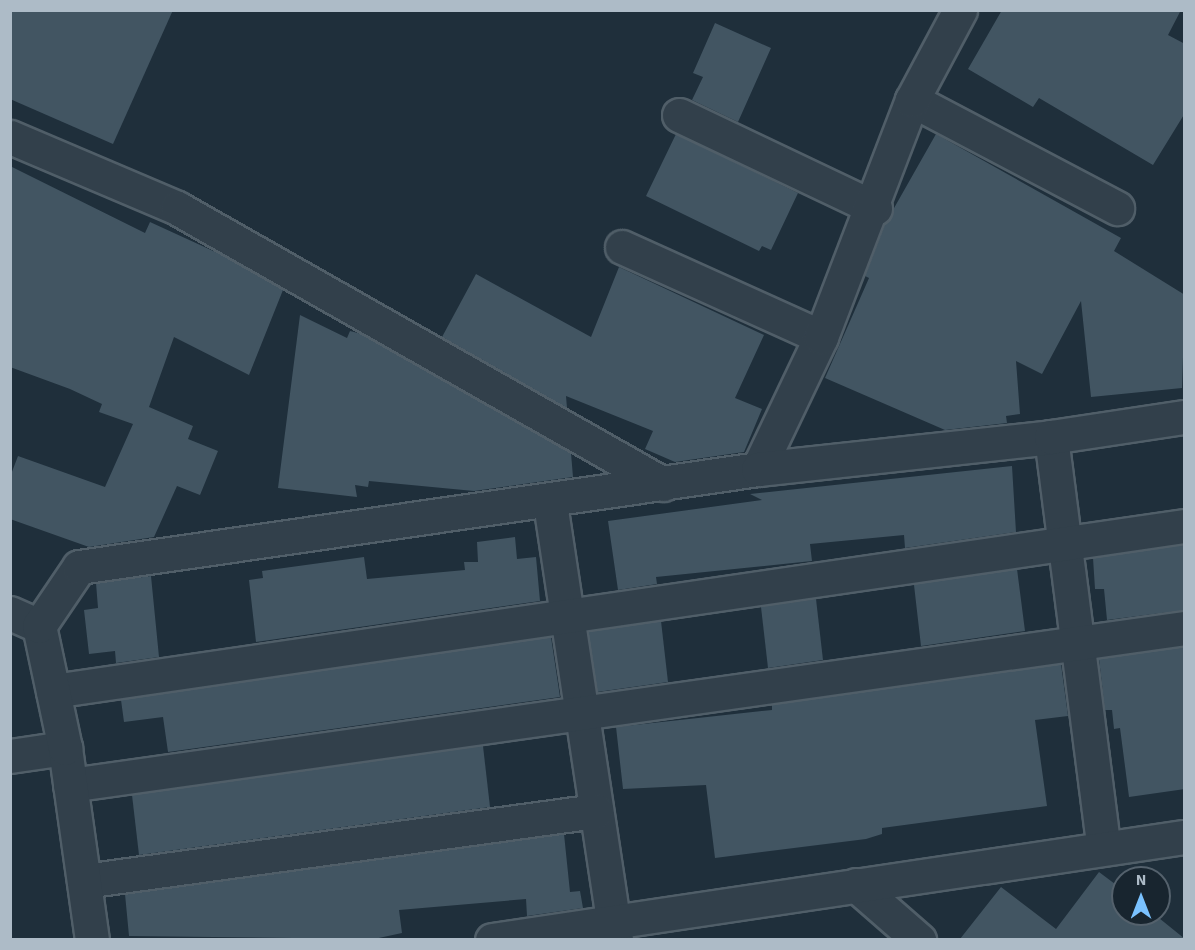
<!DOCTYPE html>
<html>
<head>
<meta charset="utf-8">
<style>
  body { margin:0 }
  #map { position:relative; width:1195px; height:950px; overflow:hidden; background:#1f2f3b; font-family:"Source Sans 3",sans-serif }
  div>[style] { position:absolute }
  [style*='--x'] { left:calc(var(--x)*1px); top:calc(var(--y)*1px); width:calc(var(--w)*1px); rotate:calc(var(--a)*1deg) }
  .building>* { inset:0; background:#425562 }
  .roads { filter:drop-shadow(2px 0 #505e68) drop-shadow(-2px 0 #505e68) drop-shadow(0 2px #505e68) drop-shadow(0 -2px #505e68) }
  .minor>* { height:33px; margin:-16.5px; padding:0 16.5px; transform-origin:16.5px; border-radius:16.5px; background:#32404b }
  span { translate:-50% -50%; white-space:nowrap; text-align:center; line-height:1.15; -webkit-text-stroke:5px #18252f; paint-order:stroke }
  .frame { position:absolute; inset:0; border:12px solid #adbbc7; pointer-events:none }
  .north { position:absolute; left:1111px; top:866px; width:60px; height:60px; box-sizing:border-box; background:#18252f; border:2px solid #54616c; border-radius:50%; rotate:0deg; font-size:16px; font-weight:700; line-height:24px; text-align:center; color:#adbbc7 }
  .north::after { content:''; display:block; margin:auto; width:21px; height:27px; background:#7ac2ff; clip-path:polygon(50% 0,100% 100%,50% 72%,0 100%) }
</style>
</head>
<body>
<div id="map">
  <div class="building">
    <i style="clip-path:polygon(10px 10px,173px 10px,113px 144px,10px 99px)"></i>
    <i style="clip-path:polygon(1002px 10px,1181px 10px,1168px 35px,1185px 44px,1185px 113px,1153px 165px,1039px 98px,1033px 107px,968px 69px)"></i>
    <i style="clip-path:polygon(715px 23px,771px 48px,738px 122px,692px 100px,703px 77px,693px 73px)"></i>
    <i style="clip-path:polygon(676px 134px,798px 193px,771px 250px,762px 246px,759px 251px,646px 196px)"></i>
    <i style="clip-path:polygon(936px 134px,1121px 238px,1114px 251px,1185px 295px,1182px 388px,1091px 397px,1081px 301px,1042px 374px,1016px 361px,1020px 414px,1006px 416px,1007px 423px,945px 430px,825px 378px,869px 278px,865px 276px,885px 224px)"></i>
    <i style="clip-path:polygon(10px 166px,145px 233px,150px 222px,222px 255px,283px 290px,249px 375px,174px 337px,149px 407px,193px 426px,188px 439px,218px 451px,200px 495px,177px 486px,154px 537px,89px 547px,10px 519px,10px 477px,18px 456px,105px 487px,133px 424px,99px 412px,102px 404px,70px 389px,10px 367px)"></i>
    <i style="clip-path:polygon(619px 267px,764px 335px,735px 398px,762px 409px,744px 452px,675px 462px,645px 449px,653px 431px,566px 396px,567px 408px,442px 337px,476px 274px,591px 337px)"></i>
    <i style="clip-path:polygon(300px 315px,347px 338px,350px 331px,362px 334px,571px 453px,573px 477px,474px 491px,369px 481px,368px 487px,355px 485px,357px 497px,278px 488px)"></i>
    <i style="clip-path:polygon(1012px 466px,1016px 532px,905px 548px,904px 535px,810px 544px,812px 561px,656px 577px,657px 584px,618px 590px,608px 521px,762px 500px,750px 494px)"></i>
    <i style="clip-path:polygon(515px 537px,517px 559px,536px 557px,540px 601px,256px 642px,249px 580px,263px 578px,262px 571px,364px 557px,367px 579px,465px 570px,464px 562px,478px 562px,477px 542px)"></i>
    <i style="clip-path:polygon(1185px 545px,1185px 610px,1107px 620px,1104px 589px,1095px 589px,1093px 558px)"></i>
    <i style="clip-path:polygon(1017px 569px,1025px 631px,921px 646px,914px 585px,910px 585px)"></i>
    <i style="clip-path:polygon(151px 576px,159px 657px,116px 663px,115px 651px,89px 654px,84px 610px,98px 608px,96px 583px)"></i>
    <i style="clip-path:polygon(816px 599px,823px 660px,768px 668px,761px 607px)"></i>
    <i style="clip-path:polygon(661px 621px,668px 682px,597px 692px,588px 632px)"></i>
    <i style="clip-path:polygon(551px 637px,560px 697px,168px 752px,163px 717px,124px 722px,121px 700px)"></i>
    <i style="clip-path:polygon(1185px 647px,1185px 789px,1129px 797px,1120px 728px,1114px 729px,1112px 710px,1105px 710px,1099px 659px)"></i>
    <i style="clip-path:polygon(1061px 664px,1068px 716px,1035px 720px,1047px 806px,882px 828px,882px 834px,866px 839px,715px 858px,706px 785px,623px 789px,616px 727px,772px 710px,772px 705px)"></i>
    <i style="clip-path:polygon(483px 746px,490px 807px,139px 855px,132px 795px)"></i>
    <i style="clip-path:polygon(564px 834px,570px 892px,580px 891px,583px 908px,527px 916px,526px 899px,399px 910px,402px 933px,374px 939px,129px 936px,125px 894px)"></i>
    <i style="clip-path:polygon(1099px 872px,1123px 890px,1123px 914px,1154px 914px,1185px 939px,960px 939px,1001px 887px,1056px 929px)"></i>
  </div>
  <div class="roads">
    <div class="minor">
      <i style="--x:912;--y:100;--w:232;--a:27.8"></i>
      <i style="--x:679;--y:115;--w:217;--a:25.4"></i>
      <i style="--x:10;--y:137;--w:181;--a:23"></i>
      <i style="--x:177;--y:208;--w:559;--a:29.59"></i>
      <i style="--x:622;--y:247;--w:218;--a:24.3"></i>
      <i style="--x:1051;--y:437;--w:414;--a:82.7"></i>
      <i style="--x:758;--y:469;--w:146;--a:-64.5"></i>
      <i style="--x:821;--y:337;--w:254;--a:-69"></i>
      <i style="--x:912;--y:100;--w:102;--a:-61.9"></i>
      <i style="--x:550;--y:503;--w:442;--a:81.4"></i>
      <i style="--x:10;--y:613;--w:32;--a:24"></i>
      <i style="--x:53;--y:691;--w:1143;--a:-8.3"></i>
      <i style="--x:10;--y:756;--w:56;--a:-8.3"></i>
      <i style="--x:70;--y:785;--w:1125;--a:-8.02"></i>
      <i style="--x:84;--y:881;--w:517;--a:-7.79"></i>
      <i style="--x:856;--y:885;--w:84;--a:41.1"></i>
      <i style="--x:92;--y:940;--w:194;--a:-98"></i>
      <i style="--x:65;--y:748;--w:125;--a:-102"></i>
      <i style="--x:39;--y:626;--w:71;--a:-55.9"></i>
      <i style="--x:79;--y:567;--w:686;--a:-8.21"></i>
      <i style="--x:758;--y:469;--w:295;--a:-6.2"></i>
      <i style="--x:1051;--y:437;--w:134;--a:-8.6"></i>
      <i style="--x:492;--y:940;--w:700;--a:-8.47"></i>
    </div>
  </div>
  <div class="frame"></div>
  <div class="north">N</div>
</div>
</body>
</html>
